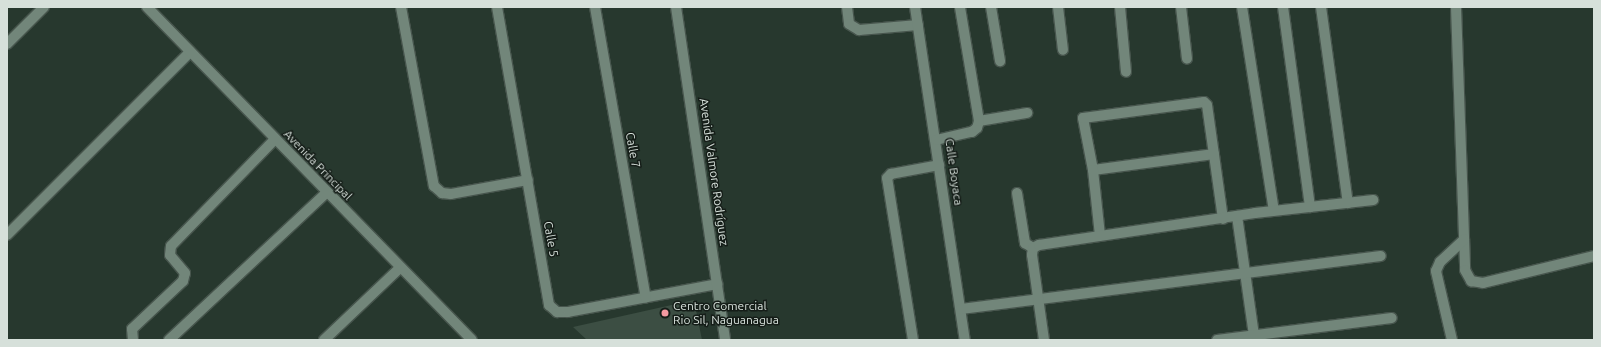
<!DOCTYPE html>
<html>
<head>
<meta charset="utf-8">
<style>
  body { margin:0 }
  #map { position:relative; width:1601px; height:347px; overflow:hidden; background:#27382e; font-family:Ubuntu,sans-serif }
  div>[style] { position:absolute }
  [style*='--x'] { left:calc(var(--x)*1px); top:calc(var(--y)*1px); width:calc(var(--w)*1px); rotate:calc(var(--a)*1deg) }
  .building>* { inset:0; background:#3c4e43 }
  .roads { filter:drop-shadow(1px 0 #47554d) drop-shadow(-1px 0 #47554d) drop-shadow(0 1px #47554d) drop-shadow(0 -1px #47554d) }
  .street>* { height:10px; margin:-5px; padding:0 5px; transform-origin:5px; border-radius:5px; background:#72867a }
  .secondary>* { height:10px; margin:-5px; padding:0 5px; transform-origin:5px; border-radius:5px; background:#72867a }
  .dots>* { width:11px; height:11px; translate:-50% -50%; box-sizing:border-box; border:2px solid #151d18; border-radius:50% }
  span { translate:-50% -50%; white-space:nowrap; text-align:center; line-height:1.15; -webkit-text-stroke:3px #151d18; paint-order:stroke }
  .street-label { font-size:12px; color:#d6e0da }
  .poi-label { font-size:12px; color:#d6e0da }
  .left { translate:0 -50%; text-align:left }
  .frame { position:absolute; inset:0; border:8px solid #d6e0da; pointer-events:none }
</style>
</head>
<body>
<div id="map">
  <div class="building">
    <i style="clip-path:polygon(694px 300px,702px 340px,587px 340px,573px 327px)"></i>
  </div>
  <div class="roads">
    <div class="street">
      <i style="--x:401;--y:7;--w:182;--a:79.6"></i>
      <i style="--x:434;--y:186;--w:11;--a:41"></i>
      <i style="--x:442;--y:193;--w:9;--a:6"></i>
      <i style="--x:451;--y:194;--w:78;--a:-10.3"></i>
      <i style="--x:497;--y:7;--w:303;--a:80.1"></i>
      <i style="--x:549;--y:305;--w:11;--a:41"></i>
      <i style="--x:557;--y:312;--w:11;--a:0"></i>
      <i style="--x:568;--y:312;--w:152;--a:-10.6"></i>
      <i style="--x:595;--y:7;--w:295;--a:80.1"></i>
      <i style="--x:847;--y:7;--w:17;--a:83"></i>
      <i style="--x:849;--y:24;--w:12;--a:31"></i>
      <i style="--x:859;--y:30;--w:59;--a:-4.8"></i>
      <i style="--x:915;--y:7;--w:337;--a:81.5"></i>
      <i style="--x:991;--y:7;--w:55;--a:80.5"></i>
      <i style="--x:1058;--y:7;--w:43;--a:83.4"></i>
      <i style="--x:1120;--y:7;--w:65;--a:84.7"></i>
      <i style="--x:1181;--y:7;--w:52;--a:83.4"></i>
      <i style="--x:1242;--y:7;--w:206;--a:81.1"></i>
      <i style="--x:1283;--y:7;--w:202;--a:82.3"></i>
      <i style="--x:1321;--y:7;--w:198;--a:82.2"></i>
      <i style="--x:1456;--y:7;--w:263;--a:88"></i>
      <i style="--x:1465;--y:270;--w:13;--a:61"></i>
      <i style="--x:1471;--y:281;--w:12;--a:9"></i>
      <i style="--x:1483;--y:283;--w:114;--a:-13.7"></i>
      <i style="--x:7;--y:44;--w:52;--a:-45"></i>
      <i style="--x:979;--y:121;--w:49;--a:-9.5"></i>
      <i style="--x:936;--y:140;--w:37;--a:-13"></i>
      <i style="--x:972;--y:132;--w:6;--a:-39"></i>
      <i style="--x:977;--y:128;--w:7;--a:-74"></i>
      <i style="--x:979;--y:121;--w:116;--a:-99.5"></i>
      <i style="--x:1214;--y:154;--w:122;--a:172.5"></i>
      <i style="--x:1093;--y:170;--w:53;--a:-100.9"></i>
      <i style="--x:1083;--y:118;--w:122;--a:-7.5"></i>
      <i style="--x:1204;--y:102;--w:4;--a:45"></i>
      <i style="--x:1207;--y:105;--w:115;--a:82"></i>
      <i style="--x:1093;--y:170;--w:66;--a:83.9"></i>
      <i style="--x:1017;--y:193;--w:51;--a:80.9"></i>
      <i style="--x:1025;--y:243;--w:9;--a:32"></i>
      <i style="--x:1237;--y:216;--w:120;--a:81.9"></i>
      <i style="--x:7;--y:235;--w:259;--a:-45"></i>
      <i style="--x:961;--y:309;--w:423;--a:-7.2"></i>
      <i style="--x:133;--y:340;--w:11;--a:-95"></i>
      <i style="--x:132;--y:329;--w:70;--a:-43.3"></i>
      <i style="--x:183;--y:281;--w:8;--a:-76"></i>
      <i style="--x:185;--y:273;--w:23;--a:-130"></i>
      <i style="--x:170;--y:255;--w:9;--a:-84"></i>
      <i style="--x:171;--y:246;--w:149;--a:-45.8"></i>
      <i style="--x:169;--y:340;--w:215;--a:-43.1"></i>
      <i style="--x:324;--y:340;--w:105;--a:-43.5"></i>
      <i style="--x:913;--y:340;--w:164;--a:-99.1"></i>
      <i style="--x:887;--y:178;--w:6;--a:-45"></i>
      <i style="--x:891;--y:174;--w:49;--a:-10.6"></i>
      <i style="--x:1044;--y:340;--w:86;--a:-98"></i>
      <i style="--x:1032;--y:255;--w:7;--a:-82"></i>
      <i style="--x:1033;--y:248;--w:7;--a:-27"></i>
      <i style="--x:1039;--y:245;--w:218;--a:-8.4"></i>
      <i style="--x:1255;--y:213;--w:119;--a:-6.3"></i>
      <i style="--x:1217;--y:340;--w:176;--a:-7.2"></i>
      <i style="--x:1452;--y:340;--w:71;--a:-103.1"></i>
      <i style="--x:1436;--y:271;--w:10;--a:-66"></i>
      <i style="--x:1440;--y:262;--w:33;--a:-43"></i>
    </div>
    <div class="secondary">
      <i style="--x:147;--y:7;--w:465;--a:45.7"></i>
      <i style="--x:676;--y:7;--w:337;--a:81.6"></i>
    </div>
  </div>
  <div class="dots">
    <i style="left:665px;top:313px;background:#f49aa1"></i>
  </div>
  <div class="street-label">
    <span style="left:633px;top:150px;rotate:80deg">Calle 7</span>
    <span style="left:318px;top:165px;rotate:46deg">Avenida Principal</span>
    <span style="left:714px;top:172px;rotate:82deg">Avenida Valmore Rodríguez</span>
    <span style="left:954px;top:172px;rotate:82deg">Calle Boyaca</span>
    <span style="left:551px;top:239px;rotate:80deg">Calle 5</span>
  </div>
  <div class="poi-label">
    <span class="left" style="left:673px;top:313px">Centro Comercial<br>Rio Sil, Naguanagua</span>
  </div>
  <div class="frame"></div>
</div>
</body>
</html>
